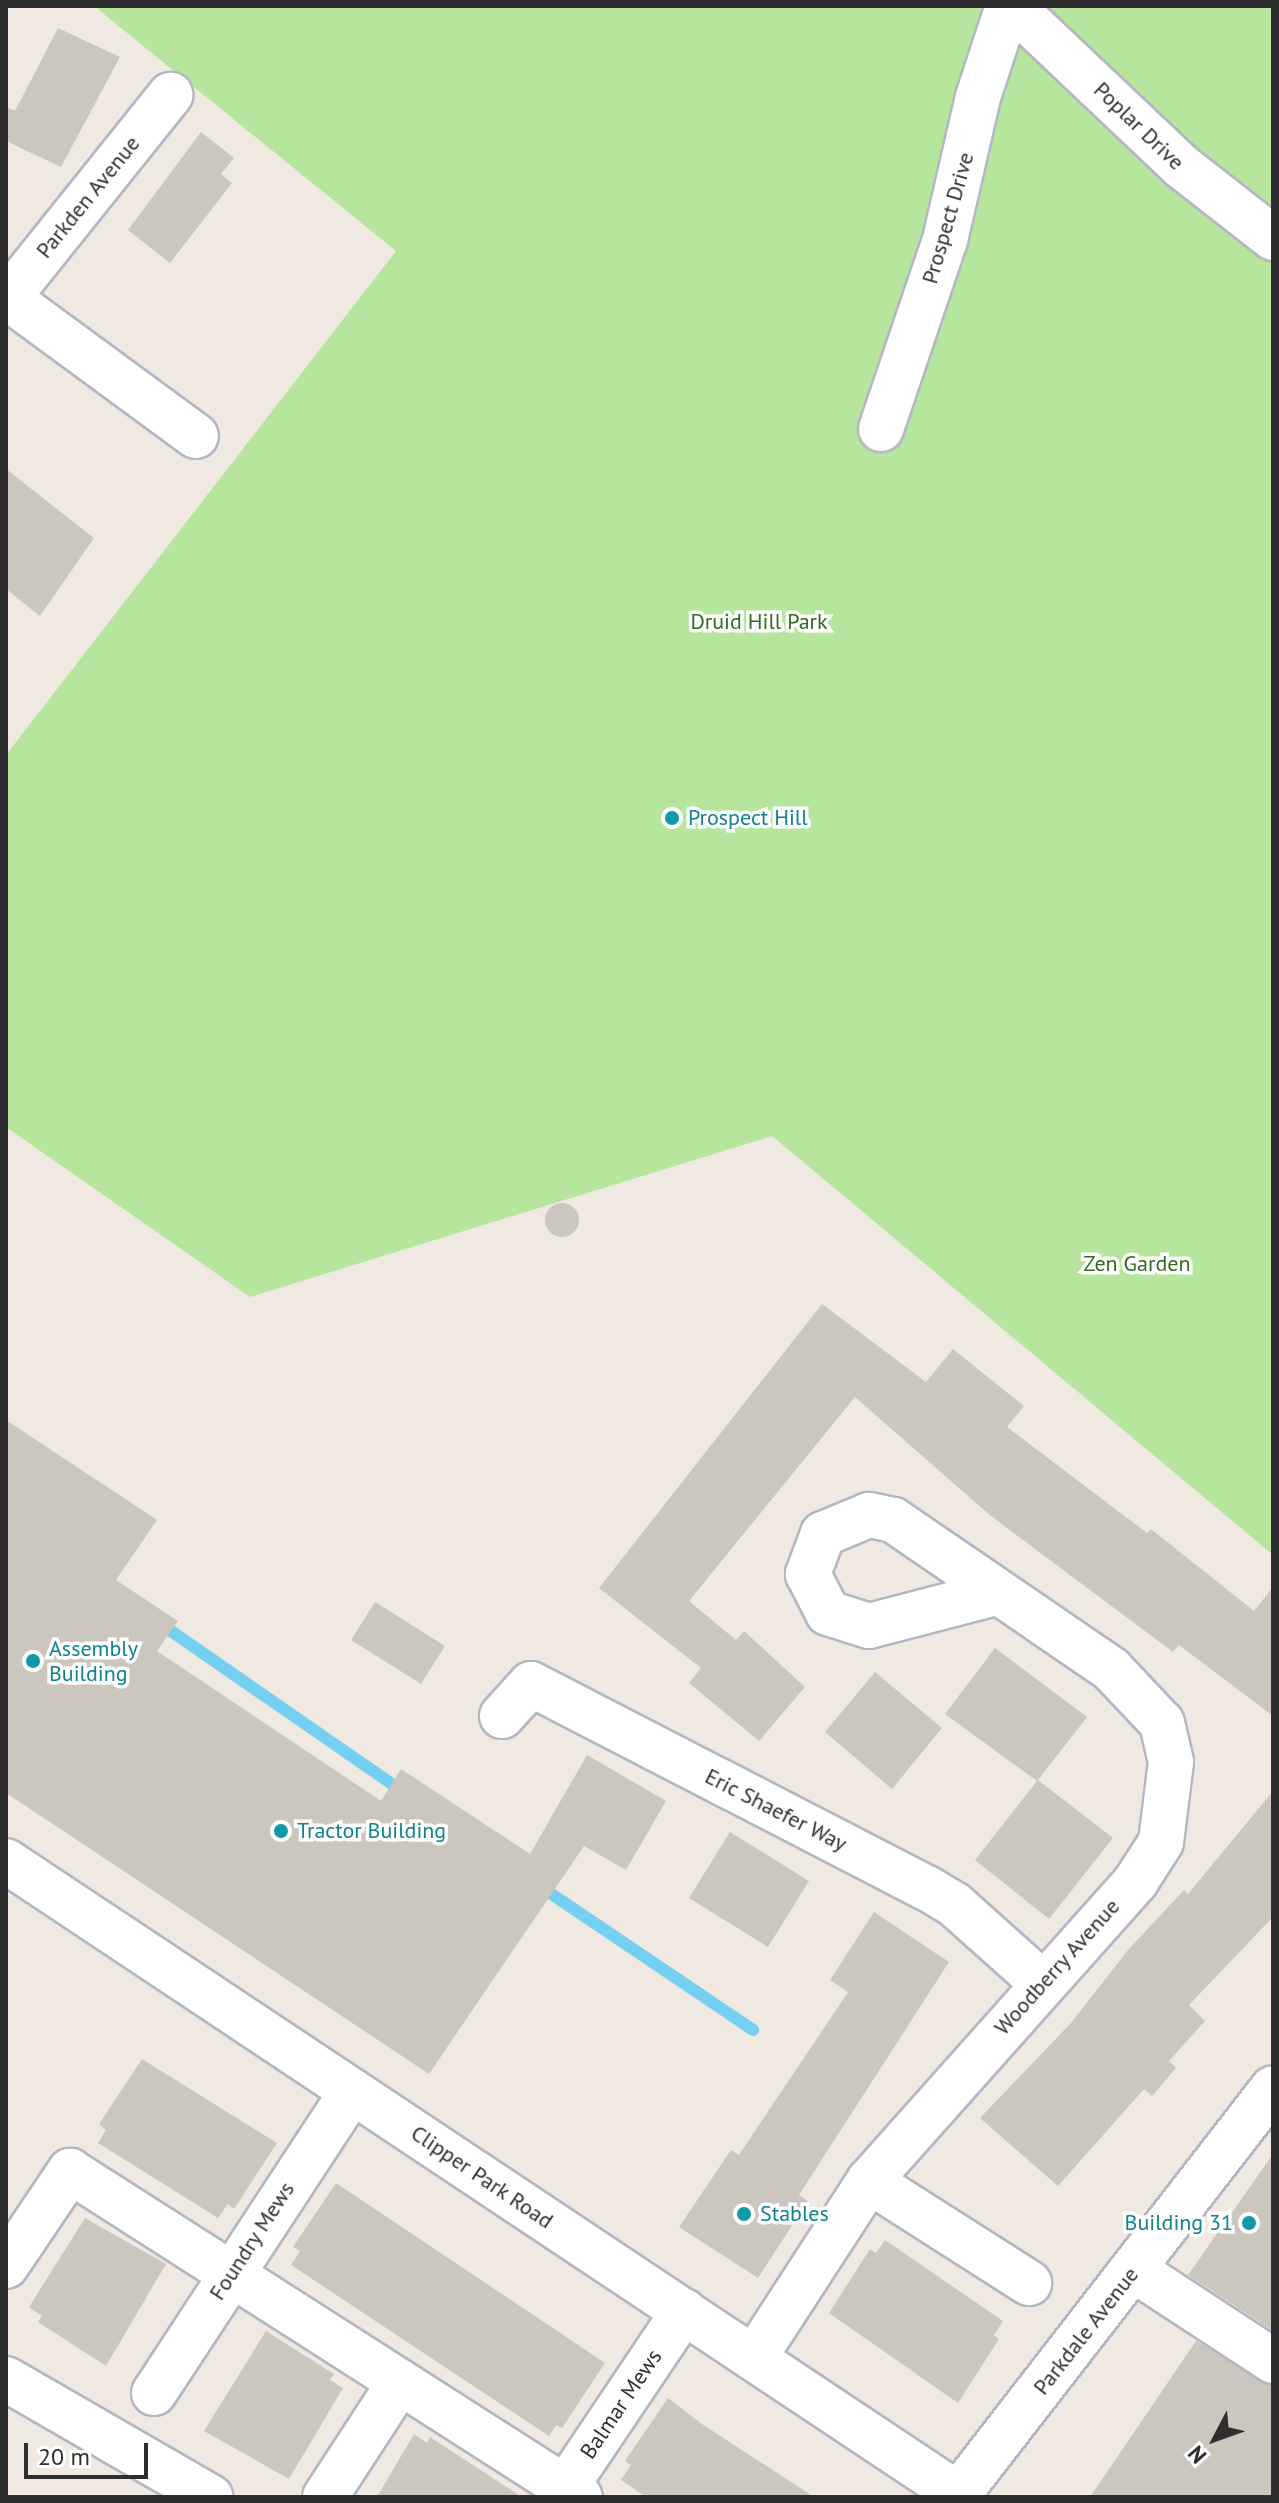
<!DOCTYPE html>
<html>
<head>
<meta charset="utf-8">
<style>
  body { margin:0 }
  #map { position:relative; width:1279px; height:2503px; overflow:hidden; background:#efe9e1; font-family:"PT Sans",sans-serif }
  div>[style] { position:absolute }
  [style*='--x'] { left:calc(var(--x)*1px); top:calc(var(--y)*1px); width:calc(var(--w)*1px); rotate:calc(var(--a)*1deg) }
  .green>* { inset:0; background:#b6e59e }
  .stream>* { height:12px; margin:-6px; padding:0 6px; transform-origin:6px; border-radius:6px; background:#75cff0 }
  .building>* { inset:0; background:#cbc7bf }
  .round { border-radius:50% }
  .roads { filter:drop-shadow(2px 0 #b4b7c1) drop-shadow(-2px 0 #b4b7c1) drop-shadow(0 2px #b4b7c1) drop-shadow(0 -2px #b4b7c1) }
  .minor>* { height:44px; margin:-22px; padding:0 22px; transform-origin:22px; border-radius:22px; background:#fff }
  .dots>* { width:22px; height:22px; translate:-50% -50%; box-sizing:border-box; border:4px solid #fff; border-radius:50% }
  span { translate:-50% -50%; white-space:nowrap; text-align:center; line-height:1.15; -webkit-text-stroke:7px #fff; paint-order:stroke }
  .street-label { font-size:22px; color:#2e2e2e }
  .park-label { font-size:22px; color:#2c6e1b }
  .culture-label { font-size:22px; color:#0d838f }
  .left { translate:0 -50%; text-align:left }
  .right { translate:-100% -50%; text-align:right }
  .frame { position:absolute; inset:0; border:8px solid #2e2e2e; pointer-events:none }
  .north { position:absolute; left:1175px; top:2399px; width:80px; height:80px; -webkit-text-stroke:6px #fff; paint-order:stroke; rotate:229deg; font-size:22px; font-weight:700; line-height:32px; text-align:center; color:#2e2e2e }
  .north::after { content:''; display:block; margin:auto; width:28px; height:36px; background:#2e2e2e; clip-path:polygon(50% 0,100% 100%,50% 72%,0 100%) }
  .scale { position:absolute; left:24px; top:2443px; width:124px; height:36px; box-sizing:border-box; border:4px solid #2e2e2e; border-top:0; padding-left:10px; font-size:24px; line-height:28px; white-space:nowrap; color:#2e2e2e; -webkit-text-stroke:6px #fff; paint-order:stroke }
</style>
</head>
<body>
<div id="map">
  <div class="green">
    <i style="clip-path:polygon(94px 6px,1273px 6px,1273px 1555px,772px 1136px,250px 1297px,6px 1127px,6px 755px,396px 251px)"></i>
  </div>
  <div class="stream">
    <i style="--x:171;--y:1631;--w:269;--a:34.7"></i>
    <i style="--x:550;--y:1893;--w:245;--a:34"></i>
  </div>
  <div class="building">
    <i style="clip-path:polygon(58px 28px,120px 57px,61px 167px,6px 141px,6px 107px,15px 111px)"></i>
    <i style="clip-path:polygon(201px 132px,234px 158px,221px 174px,232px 183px,170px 263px,128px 230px)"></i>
    <i style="clip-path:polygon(6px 469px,94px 538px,40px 616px,6px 589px)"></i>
    <i class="round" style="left:545px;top:1203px;width:34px;height:34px"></i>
    <i style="clip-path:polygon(822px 1304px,926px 1382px,953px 1349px,1024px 1406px,1007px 1427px,1147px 1533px,1151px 1529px,1254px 1611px,1273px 1587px,1273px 1716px,1179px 1645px,1173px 1652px,991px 1516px,855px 1397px,689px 1601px,736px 1640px,744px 1631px,805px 1687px,759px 1741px,689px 1683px,701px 1668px,599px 1588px)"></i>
    <i style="clip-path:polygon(6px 1420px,157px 1520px,116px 1580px,178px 1621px,157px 1651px,381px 1801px,401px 1769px,530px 1854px,587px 1755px,666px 1801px,626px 1870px,584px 1846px,429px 2074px,6px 1793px)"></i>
    <i style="clip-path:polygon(375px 1602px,445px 1646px,421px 1684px,351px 1640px)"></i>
    <i style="clip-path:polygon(995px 1648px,1087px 1717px,1038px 1780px,1113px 1838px,1049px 1919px,975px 1860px,1037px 1781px,945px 1714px)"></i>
    <i style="clip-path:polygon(875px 1672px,942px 1728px,892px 1789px,825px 1732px)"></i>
    <i style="clip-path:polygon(1273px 1791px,1273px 1917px,1189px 2005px,1205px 2021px,1169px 2061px,1176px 2068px,1152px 2096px,1144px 2089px,1058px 2186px,980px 2118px,1071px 2023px,1128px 1950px,1184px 1890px,1188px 1894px)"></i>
    <i style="clip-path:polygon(730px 1832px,809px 1881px,768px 1947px,689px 1898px)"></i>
    <i style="clip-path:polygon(874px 1912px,949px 1962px,799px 2195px,808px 2201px,758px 2278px,679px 2227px,731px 2150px,739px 2155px,848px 1992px,830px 1980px)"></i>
    <i style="clip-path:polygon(142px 2059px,277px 2143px,234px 2209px,228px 2204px,218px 2218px,98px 2143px,106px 2130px,99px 2124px)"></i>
    <i style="clip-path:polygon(1273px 2154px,1273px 2331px,1188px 2275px)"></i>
    <i style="clip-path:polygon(336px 2183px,605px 2363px,562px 2428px,556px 2425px,549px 2436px,291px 2265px,300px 2251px,293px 2247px)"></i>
    <i style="clip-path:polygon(85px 2218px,166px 2264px,106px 2366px,38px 2322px,42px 2316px,29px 2307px)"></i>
    <i style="clip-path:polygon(885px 2240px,1003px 2321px,994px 2335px,999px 2339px,958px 2403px,829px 2313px,870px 2249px,876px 2253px)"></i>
    <i style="clip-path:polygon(266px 2331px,334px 2374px,330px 2380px,343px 2388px,289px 2479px,204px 2431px)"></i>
    <i style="clip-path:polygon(1196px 2341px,1273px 2386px,1273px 2497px,1090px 2497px)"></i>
    <i style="clip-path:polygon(668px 2398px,702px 2424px,814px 2497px,646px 2497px,621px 2480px,631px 2465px,625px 2461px)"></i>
    <i style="clip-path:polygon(414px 2434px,427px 2443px,430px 2437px,522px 2497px,377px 2497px)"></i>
  </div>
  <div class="roads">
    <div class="minor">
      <i style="--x:1012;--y:6;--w:233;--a:43.4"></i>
      <i style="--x:1181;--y:166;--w:117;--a:38"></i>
      <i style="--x:8;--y:298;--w:233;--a:36.3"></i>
      <i style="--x:6;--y:300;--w:263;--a:-51.3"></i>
      <i style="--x:881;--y:429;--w:200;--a:-71.3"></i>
      <i style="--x:945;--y:240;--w:147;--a:-77"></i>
      <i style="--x:978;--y:97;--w:96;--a:-71.8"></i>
      <i style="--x:502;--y:1716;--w:43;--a:-47.8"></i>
      <i style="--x:531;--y:1684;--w:445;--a:27.3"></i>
      <i style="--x:927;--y:1888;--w:33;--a:31"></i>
      <i style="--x:955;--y:1905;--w:115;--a:41.8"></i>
      <i style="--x:6;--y:1861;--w:1148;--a:33.63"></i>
      <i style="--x:869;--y:2181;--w:190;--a:32.5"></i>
      <i style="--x:6;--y:2266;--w:115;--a:-56"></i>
      <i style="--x:70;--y:2171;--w:605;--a:32.59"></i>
      <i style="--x:1134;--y:2270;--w:166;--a:33.2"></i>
      <i style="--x:754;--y:2358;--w:211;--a:-57"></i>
      <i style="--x:869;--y:2181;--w:402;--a:-48.3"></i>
      <i style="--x:1136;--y:1881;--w:46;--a:-57.3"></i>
      <i style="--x:1161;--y:1842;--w:81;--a:-82.9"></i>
      <i style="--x:1171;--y:1762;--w:40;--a:-103"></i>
      <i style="--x:1162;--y:1723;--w:74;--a:-133.4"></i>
      <i style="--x:1111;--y:1669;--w:264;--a:-145.6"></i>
      <i style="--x:893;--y:1520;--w:25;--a:-168"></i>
      <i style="--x:869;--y:1515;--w:50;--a:157.6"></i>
      <i style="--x:823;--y:1534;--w:43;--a:110.6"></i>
      <i style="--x:808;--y:1574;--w:44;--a:62.9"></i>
      <i style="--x:828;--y:1613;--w:43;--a:17.6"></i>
      <i style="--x:869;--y:1626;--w:131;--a:-14.6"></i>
      <i style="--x:6;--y:2379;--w:236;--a:30"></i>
      <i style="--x:154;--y:2393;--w:361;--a:-56.7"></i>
      <i style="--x:325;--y:2497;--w:137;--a:-56.9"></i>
      <i style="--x:559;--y:2497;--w:224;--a:-56.1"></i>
      <i style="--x:956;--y:2497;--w:517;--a:-52.22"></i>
    </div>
  </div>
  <div class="dots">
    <i style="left:672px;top:818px;background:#0f9aa8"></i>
    <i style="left:33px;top:1661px;background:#0f9aa8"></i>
    <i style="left:281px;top:1831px;background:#0f9aa8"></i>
    <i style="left:744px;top:2214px;background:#0f9aa8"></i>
    <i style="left:1249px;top:2223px;background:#0f9aa8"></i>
  </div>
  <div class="street-label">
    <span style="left:1139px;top:126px;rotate:44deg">Poplar Drive</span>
    <span style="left:88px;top:197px;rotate:-51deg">Parkden Avenue</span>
    <span style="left:948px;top:218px;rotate:-74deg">Prospect Drive</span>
    <span style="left:776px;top:1810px;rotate:27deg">Eric Shaefer Way</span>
    <span style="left:1057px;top:1967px;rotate:-48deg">Woodberry Avenue</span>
    <span style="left:482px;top:2177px;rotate:34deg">Clipper Park Road</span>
    <span style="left:252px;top:2241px;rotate:-57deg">Foundry Mews</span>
    <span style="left:1086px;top:2331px;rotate:-52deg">Parkdale Avenue</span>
    <span style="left:621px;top:2404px;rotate:-56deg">Balmar Mews</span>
  </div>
  <div class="park-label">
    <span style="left:759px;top:622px">Druid Hill Park</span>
    <span style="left:1137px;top:1264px">Zen Garden</span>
  </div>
  <div class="culture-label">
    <span class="left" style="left:688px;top:818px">Prospect Hill</span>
    <span class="left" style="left:49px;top:1661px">Assembly<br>Building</span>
    <span class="left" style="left:297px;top:1831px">Tractor Building</span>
    <span class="left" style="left:760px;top:2214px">Stables</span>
    <span class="right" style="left:1233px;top:2223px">Building 31</span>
  </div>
  <div class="frame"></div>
  <div class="north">N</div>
  <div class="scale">20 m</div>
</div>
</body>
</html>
